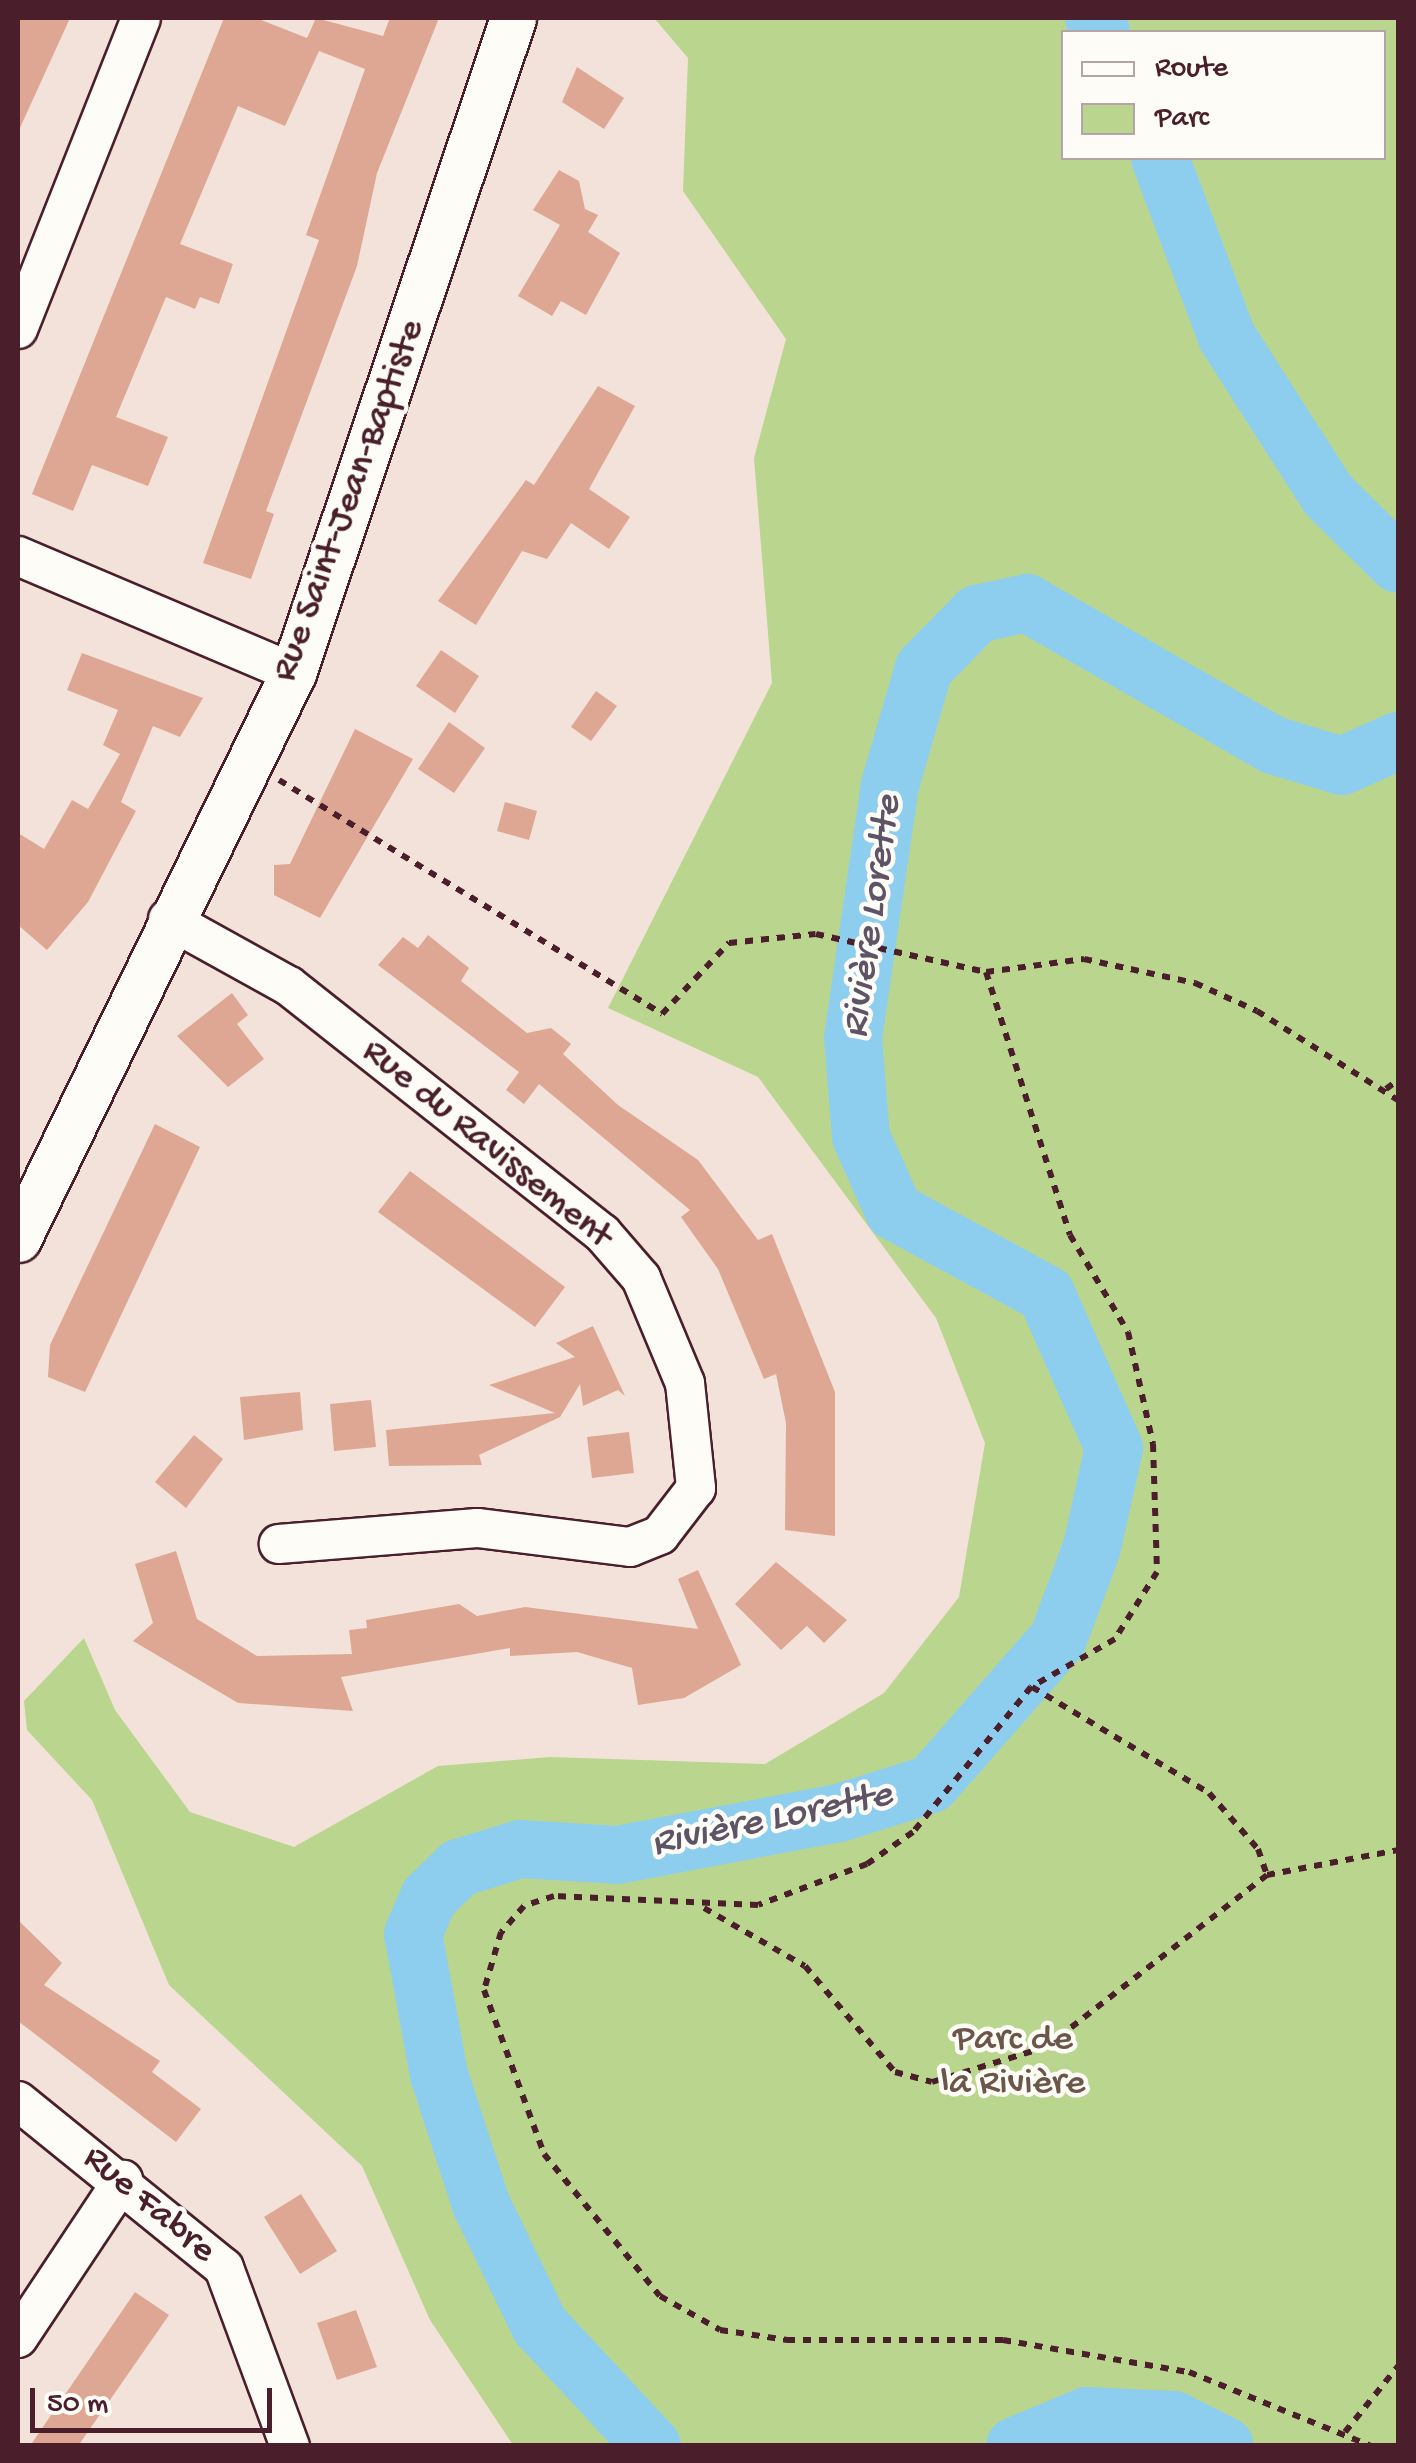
<!DOCTYPE html>
<html>
<head>
<meta charset="utf-8">
<style>
  body { margin:0 }
  #map { position:relative; width:1416px; height:2463px; overflow:hidden; background:#f3e2d9; font-family:"Gochi Hand",sans-serif }
  div>[style] { position:absolute }
  [style*='--x'] { left:calc(var(--x)*1px); top:calc(var(--y)*1px); width:calc(var(--w)*1px); rotate:calc(var(--a)*1deg) }
  .green>* { inset:0; background:#bad68e }
  .river>* { height:58px; margin:-29px; padding:0 29px; transform-origin:29px; border-radius:29px; background:#8dceef }
  .building>* { inset:0; background:#dda793 }
  .path>* { height:6px; margin-top:-3px; transform-origin:0; background:repeating-linear-gradient(90deg,#4a1f2b 0 8px,transparent 0 16px) }
  .roads { filter:drop-shadow(2px 0 #4a1f2b) drop-shadow(-2px 0 #4a1f2b) drop-shadow(0 2px #4a1f2b) drop-shadow(0 -2px #4a1f2b) }
  .minor>* { height:38px; margin:-19px; padding:0 19px; transform-origin:19px; border-radius:19px; background:#fdfcf7 }
  .tertiary>* { height:45px; margin:-22.5px; padding:0 22.5px; transform-origin:22.5px; border-radius:22.5px; background:#fdfcf7 }
  span { translate:-50% -50%; white-space:nowrap; text-align:center; line-height:1.15; -webkit-text-stroke:9px #fdfcf7; paint-order:stroke }
  .street-label { font-size:38px; color:#4a1f2b }
  .park-label { font-size:38px; color:#6c5649 }
  .water-label { font-size:40px; color:#5e5466; font-style:italic }
  .frame { position:absolute; inset:0; border:20px solid #4a1f2b; pointer-events:none }
  .legend { position:absolute; left:1061px; top:30px; width:325px; height:130px; box-sizing:border-box; background:#fdfcf7; border:2px solid #b5a4a5; margin:0; padding:12px 18px; list-style:none; font-size:30px; color:#4a1f2b }
  .legend li { display:flex; align-items:center; gap:20px; height:50px }
  .legend b { width:50px; border:2px solid #b5a4a5 }
  .scale { position:absolute; left:30px; top:2388px; width:242px; height:45px; box-sizing:border-box; border:5px solid #4a1f2b; border-top:0; padding-left:12px; font-size:30px; line-height:35px; white-space:nowrap; color:#4a1f2b; -webkit-text-stroke:8px #fdfcf7; paint-order:stroke }
</style>
</head>
<body>
<div id="map">
  <div class="green">
    <i style="clip-path:polygon(evenodd,654px 18px,1398px 18px,1398px 2445px,513px 2445px,430px 2320px,362px 2166px,169px 1985px,92px 1800px,27px 1730px,24px 1701px,84px 1638px,115px 1710px,190px 1812px,294px 1847px,438px 1766px,550px 1757px,765px 1764px,884px 1693px,959px 1597px,985px 1443px,936px 1318px,758px 1077px,608px 1008px,772px 683px,754px 458px,786px 339px,683px 191px,688px 58px,654px 18px,1064px 32px,1384px 32px,1384px 158px,1064px 158px,1064px 32px)"></i>
  </div>
  <div class="river">
    <i style="--x:1094;--y:18;--w:16;--a:63"></i>
    <i style="--x:1160;--y:158;--w:191;--a:69.5"></i>
    <i style="--x:1227;--y:337;--w:188;--a:57.4"></i>
    <i style="--x:1328;--y:495;--w:98;--a:44.6"></i>
    <i style="--x:652;--y:2446;--w:164;--a:-133"></i>
    <i style="--x:540;--y:2326;--w:136;--a:-115.8"></i>
    <i style="--x:481;--y:2204;--w:136;--a:-108"></i>
    <i style="--x:439;--y:2075;--w:143;--a:-100.4"></i>
    <i style="--x:413;--y:1934;--w:40;--a:-66.6"></i>
    <i style="--x:429;--y:1897;--w:42;--a:-44"></i>
    <i style="--x:459;--y:1868;--w:64;--a:-17.3"></i>
    <i style="--x:520;--y:1849;--w:97;--a:3.5"></i>
    <i style="--x:617;--y:1855;--w:226;--a:-10.7"></i>
    <i style="--x:839;--y:1813;--w:96;--a:-17.5"></i>
    <i style="--x:931;--y:1784;--w:193;--a:-48.8"></i>
    <i style="--x:1058;--y:1639;--w:98;--a:-69.7"></i>
    <i style="--x:1092;--y:1547;--w:101;--a:-77.5"></i>
    <i style="--x:1114;--y:1448;--w:168;--a:-113.8"></i>
    <i style="--x:1046;--y:1294;--w:173;--a:-151.4"></i>
    <i style="--x:894;--y:1211;--w:81;--a:-114"></i>
    <i style="--x:861;--y:1137;--w:99;--a:-94.6"></i>
    <i style="--x:853;--y:1038;--w:256;--a:-81.7"></i>
    <i style="--x:890;--y:785;--w:122;--a:-73.8"></i>
    <i style="--x:924;--y:668;--w:76;--a:-45.5"></i>
    <i style="--x:977;--y:614;--w:51;--a:-12.4"></i>
    <i style="--x:1027;--y:603;--w:284;--a:30"></i>
    <i style="--x:1273;--y:745;--w:72;--a:16.9"></i>
    <i style="--x:1342;--y:766;--w:61;--a:-24.1"></i>
    <i style="--x:1015;--y:2446;--w:78;--a:-22.6"></i>
    <i style="--x:1087;--y:2416;--w:87;--a:2.6"></i>
    <i style="--x:1174;--y:2420;--w:57;--a:27"></i>
  </div>
  <div class="building">
    <i style="clip-path:polygon(18px 18px,70px 18px,19px 130px,18px 130px)"></i>
    <i style="clip-path:polygon(224px 18px,256px 18px,307px 38px,316px 18px,383px 36px,390px 18px,439px 18px,377px 173px,357px 266px,266px 511px,274px 514px,251px 579px,203px 563px,319px 240px,306px 235px,365px 69px,319px 51px,285px 126px,238px 106px,180px 244px,233px 264px,219px 304px,200px 297px,195px 309px,166px 297px,116px 417px,168px 437px,148px 486px,92px 465px,73px 511px,32px 494px)"></i>
    <i style="clip-path:polygon(577px 67px,624px 98px,604px 129px,562px 102px)"></i>
    <i style="clip-path:polygon(559px 170px,579px 181px,585px 209px,598px 215px,588px 232px,620px 253px,586px 315px,561px 301px,552px 316px,518px 296px,560px 225px,533px 210px)"></i>
    <i style="clip-path:polygon(598px 386px,635px 406px,589px 489px,630px 517px,609px 549px,571px 523px,547px 559px,522px 551px,476px 625px,438px 601px,526px 480px,534px 485px)"></i>
    <i style="clip-path:polygon(441px 650px,479px 676px,455px 713px,416px 686px)"></i>
    <i style="clip-path:polygon(82px 653px,203px 698px,180px 737px,153px 726px,121px 802px,136px 811px,88px 902px,47px 950px,18px 925px,18px 833px,44px 849px,72px 800px,88px 809px,120px 754px,103px 745px,118px 710px,67px 690px)"></i>
    <i style="clip-path:polygon(596px 691px,617px 706px,591px 741px,571px 727px)"></i>
    <i style="clip-path:polygon(449px 722px,485px 748px,454px 793px,418px 769px)"></i>
    <i style="clip-path:polygon(355px 729px,413px 759px,320px 918px,274px 895px,274px 865px,290px 864px)"></i>
    <i style="clip-path:polygon(505px 802px,537px 811px,529px 840px,497px 831px)"></i>
    <i style="clip-path:polygon(428px 935px,469px 968px,461px 981px,527px 1033px,551px 1028px,571px 1044px,563px 1054px,618px 1105px,698px 1160px,758px 1240px,772px 1234px,835px 1392px,835px 1536px,785px 1530px,786px 1423px,776px 1374px,764px 1379px,718px 1269px,681px 1217px,690px 1210px,539px 1084px,524px 1104px,506px 1090px,519px 1072px,378px 965px,403px 937px,418px 948px)"></i>
    <i style="clip-path:polygon(232px 993px,248px 1015px,237px 1024px,264px 1059px,228px 1087px,177px 1036px)"></i>
    <i style="clip-path:polygon(155px 1124px,200px 1147px,85px 1392px,48px 1377px,50px 1345px)"></i>
    <i style="clip-path:polygon(410px 1171px,565px 1287px,535px 1327px,378px 1212px)"></i>
    <i style="clip-path:polygon(593px 1326px,625px 1396px,618px 1390px,583px 1406px,580px 1384px,560px 1417px,479px 1455px,482px 1465px,389px 1466px,386px 1430px,555px 1413px,489px 1385px,575px 1357px,556px 1343px)"></i>
    <i style="clip-path:polygon(300px 1392px,303px 1430px,244px 1440px,240px 1397px)"></i>
    <i style="clip-path:polygon(371px 1400px,376px 1447px,334px 1451px,330px 1404px)"></i>
    <i style="clip-path:polygon(629px 1432px,634px 1473px,592px 1478px,587px 1437px)"></i>
    <i style="clip-path:polygon(194px 1435px,223px 1459px,186px 1508px,155px 1482px)"></i>
    <i style="clip-path:polygon(176px 1551px,197px 1619px,257px 1656px,352px 1654px,349px 1630px,367px 1628px,366px 1620px,459px 1604px,477px 1616px,525px 1607px,698px 1629px,678px 1579px,698px 1570px,741px 1665px,684px 1698px,638px 1705px,632px 1668px,577px 1652px,510px 1656px,510px 1648px,341px 1677px,353px 1711px,238px 1703px,133px 1641px,153px 1623px,135px 1564px)"></i>
    <i style="clip-path:polygon(776px 1562px,847px 1620px,824px 1643px,807px 1626px,781px 1650px,735px 1604px)"></i>
    <i style="clip-path:polygon(18px 1920px,62px 1963px,44px 1985px,160px 2061px,152px 2072px,201px 2109px,176px 2142px,18px 2021px)"></i>
    <i style="clip-path:polygon(301px 2194px,337px 2251px,300px 2274px,264px 2217px)"></i>
    <i style="clip-path:polygon(135px 2292px,169px 2315px,78px 2446px,30px 2446px)"></i>
    <i style="clip-path:polygon(356px 2310px,377px 2367px,337px 2380px,317px 2323px)"></i>
  </div>
  <div class="path">
    <i style="--x:279;--y:780;--w:449;--a:31.4"></i>
    <i style="--x:662;--y:1014;--w:98;--a:-46.7"></i>
    <i style="--x:729;--y:943;--w:87;--a:-5.9"></i>
    <i style="--x:816;--y:934;--w:174;--a:12.6"></i>
    <i style="--x:986;--y:972;--w:276;--a:72.3"></i>
    <i style="--x:1070;--y:1235;--w:113;--a:59.1"></i>
    <i style="--x:1128;--y:1332;--w:115;--a:77.4"></i>
    <i style="--x:1153;--y:1444;--w:128;--a:88.2"></i>
    <i style="--x:1157;--y:1572;--w:79;--a:122.1"></i>
    <i style="--x:1115;--y:1639;--w:97;--a:150.3"></i>
    <i style="--x:1031;--y:1687;--w:187;--a:129.1"></i>
    <i style="--x:913;--y:1832;--w:56;--a:145.2"></i>
    <i style="--x:867;--y:1864;--w:116;--a:159.4"></i>
    <i style="--x:758;--y:1905;--w:204;--a:-177.5"></i>
    <i style="--x:554;--y:1896;--w:32;--a:162"></i>
    <i style="--x:524;--y:1906;--w:35;--a:131"></i>
    <i style="--x:501;--y:1932;--w:60;--a:106.3"></i>
    <i style="--x:484;--y:1990;--w:175;--a:69.9"></i>
    <i style="--x:544;--y:2154;--w:183;--a:50.8"></i>
    <i style="--x:660;--y:2296;--w:69;--a:29.5"></i>
    <i style="--x:720;--y:2330;--w:68;--a:8.5"></i>
    <i style="--x:787;--y:2340;--w:216;--a:0"></i>
    <i style="--x:1003;--y:2340;--w:189;--a:9.8"></i>
    <i style="--x:1189;--y:2372;--w:196;--a:22.1"></i>
    <i style="--x:986;--y:972;--w:99;--a:-7.6"></i>
    <i style="--x:1084;--y:959;--w:114;--a:12.2"></i>
    <i style="--x:1195;--y:983;--w:68;--a:24.3"></i>
    <i style="--x:1257;--y:1011;--w:167;--a:32.3"></i>
    <i style="--x:1386;--y:1089;--w:15;--a:-37"></i>
    <i style="--x:1032;--y:1687;--w:206;--a:30.9"></i>
    <i style="--x:1209;--y:1793;--w:74;--a:48.8"></i>
    <i style="--x:1258;--y:1849;--w:28;--a:71"></i>
    <i style="--x:704;--y:1908;--w:116;--a:29.9"></i>
    <i style="--x:805;--y:1966;--w:139;--a:49.7"></i>
    <i style="--x:895;--y:2072;--w:38;--a:15"></i>
    <i style="--x:932;--y:2082;--w:119;--a:-17.1"></i>
    <i style="--x:1046;--y:2047;--w:280;--a:-37.9"></i>
    <i style="--x:1267;--y:1875;--w:133;--a:-10.8"></i>
    <i style="--x:1345;--y:2432;--w:85;--a:-51.2"></i>
  </div>
  <div class="roads">
    <div class="minor">
      <i style="--x:18;--y:329;--w:334;--a:-68.4"></i>
      <i style="--x:18;--y:556;--w:299;--a:23"></i>
      <i style="--x:168;--y:919;--w:138;--a:29"></i>
      <i style="--x:289;--y:986;--w:399;--a:38.3"></i>
      <i style="--x:602;--y:1233;--w:60;--a:49.1"></i>
      <i style="--x:641;--y:1278;--w:114;--a:67.3"></i>
      <i style="--x:685;--y:1383;--w:106;--a:84"></i>
      <i style="--x:696;--y:1488;--w:59;--a:127.5"></i>
      <i style="--x:660;--y:1535;--w:32;--a:158"></i>
      <i style="--x:630;--y:1547;--w:154;--a:-172.9"></i>
      <i style="--x:477;--y:1528;--w:199;--a:175.4"></i>
      <i style="--x:18;--y:2101;--w:265;--a:39"></i>
      <i style="--x:224;--y:2268;--w:190;--a:69.7"></i>
      <i style="--x:18;--y:2338;--w:190;--a:-56.4"></i>
    </div>
    <div class="tertiary">
      <i style="--x:18;--y:1239;--w:629;--a:-64.09"></i>
      <i style="--x:293;--y:673;--w:691;--a:-71.43"></i>
    </div>
  </div>
  <div class="street-label">
    <span style="left:350px;top:501px;rotate:-70deg">Rue Saint-Jean-Baptiste</span>
    <span style="left:486px;top:1145px;rotate:39deg">Rue du Ravissement</span>
    <span style="left:148px;top:2206px;rotate:40deg">Rue Fabre</span>
  </div>
  <div class="park-label">
    <span style="left:1013px;top:2063px">Parc de<br>la Rivière</span>
  </div>
  <div class="water-label">
    <span style="left:874px;top:917px;rotate:-82deg">Rivière Lorette</span>
    <span style="left:772px;top:1821px;rotate:-12deg">Rivière Lorette</span>
  </div>
  <div class="frame"></div>
  <ul class="legend">
  <li><b style="height:12px;background:#fdfcf7"></b>Route</li>
  <li><b style="height:28px;background:#bad68e"></b>Parc</li>
  </ul>
  <div class="scale">50 m</div>
</div>
</body>
</html>
